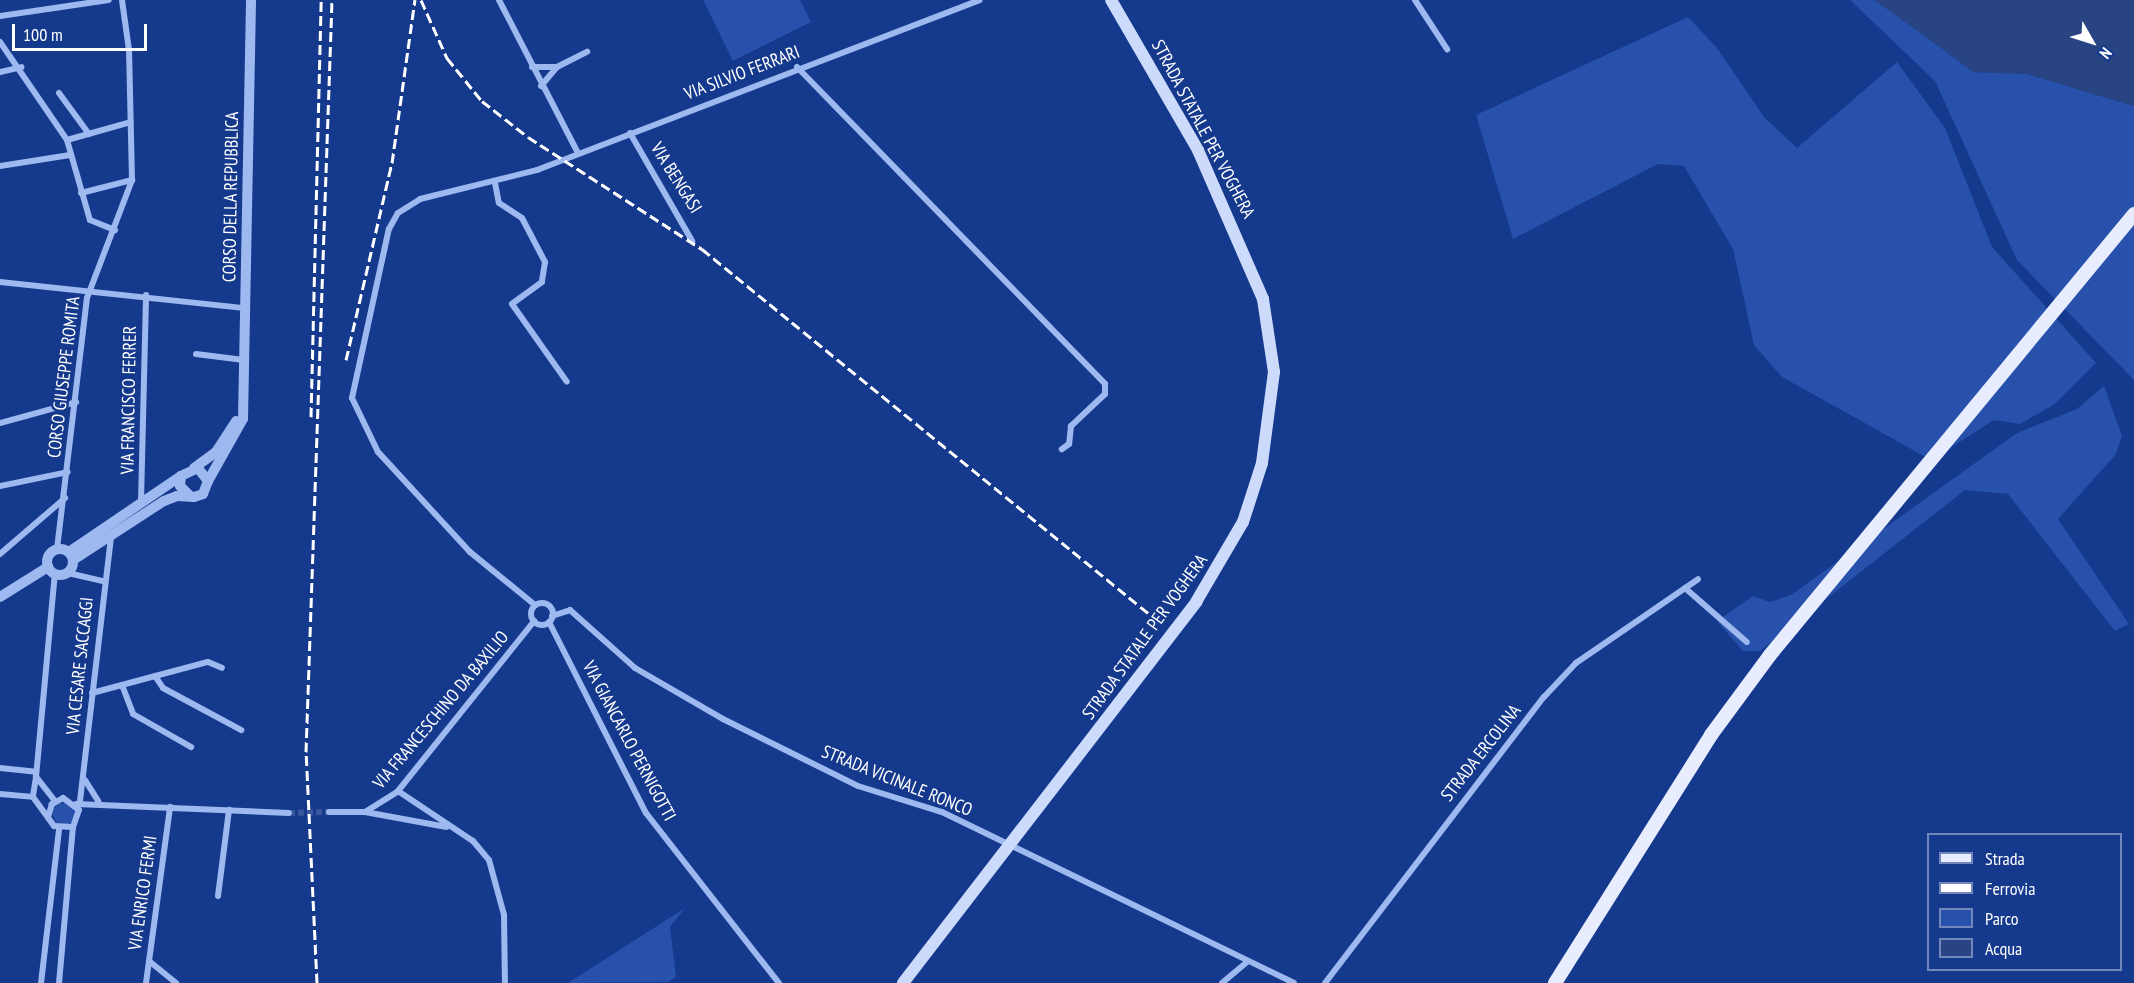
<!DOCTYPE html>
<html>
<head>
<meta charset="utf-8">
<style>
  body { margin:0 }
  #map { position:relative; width:2134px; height:983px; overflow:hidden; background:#15398c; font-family:"PT Sans Narrow",sans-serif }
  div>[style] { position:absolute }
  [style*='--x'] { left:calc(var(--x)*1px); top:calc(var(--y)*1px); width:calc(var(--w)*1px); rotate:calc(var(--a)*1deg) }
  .green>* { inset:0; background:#2751ab }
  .round { border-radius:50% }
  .water>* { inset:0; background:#294483 }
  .minor-tunnel>* { height:6px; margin-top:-3px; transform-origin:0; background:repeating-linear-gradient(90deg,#38579d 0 6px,transparent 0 9px) }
  .minor>* { height:6px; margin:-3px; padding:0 3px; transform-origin:3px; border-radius:3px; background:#9eb8f0 }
  .minor>.ring { margin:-3px; padding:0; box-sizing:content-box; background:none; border:6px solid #9eb8f0; border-radius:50% }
  .tertiary>* { height:10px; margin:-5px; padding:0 5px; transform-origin:5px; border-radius:5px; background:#9eb8f0 }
  .tertiary>.ring { margin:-5px; padding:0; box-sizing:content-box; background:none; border:10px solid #9eb8f0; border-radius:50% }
  .secondary>* { height:12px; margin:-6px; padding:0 6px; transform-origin:6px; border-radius:6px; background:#ccdafb }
  .primary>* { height:14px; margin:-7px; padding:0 7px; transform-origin:7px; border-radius:7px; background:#e7edff }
  .rail>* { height:3px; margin-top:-1.5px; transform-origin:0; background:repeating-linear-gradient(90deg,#fff 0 10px,transparent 0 14.5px) }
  span { translate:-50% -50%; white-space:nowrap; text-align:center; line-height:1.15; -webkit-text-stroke:5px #15398c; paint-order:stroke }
  .street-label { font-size:18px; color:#fff }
  .legend { position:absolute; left:1927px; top:833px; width:195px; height:138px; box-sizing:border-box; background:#15398c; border:2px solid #7388ba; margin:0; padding:8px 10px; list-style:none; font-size:18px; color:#fff }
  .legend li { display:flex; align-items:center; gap:12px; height:30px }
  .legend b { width:30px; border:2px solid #7388ba }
  .north { position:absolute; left:2062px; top:12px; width:60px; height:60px; -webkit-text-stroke:4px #15398c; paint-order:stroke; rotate:129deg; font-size:16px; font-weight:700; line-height:24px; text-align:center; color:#fff }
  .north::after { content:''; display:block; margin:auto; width:21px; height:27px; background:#fff; clip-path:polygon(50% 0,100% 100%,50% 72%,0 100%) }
  .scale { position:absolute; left:12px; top:24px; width:135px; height:27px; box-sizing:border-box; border:3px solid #fff; border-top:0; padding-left:8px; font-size:18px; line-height:21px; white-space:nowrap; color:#fff; -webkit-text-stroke:4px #15398c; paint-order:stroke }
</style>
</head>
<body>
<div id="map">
  <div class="green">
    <i style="clip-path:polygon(703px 0,800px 0,811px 22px,733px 61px)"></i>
    <i style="clip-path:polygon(1850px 0,1875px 0,1974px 72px,2027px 74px,2134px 106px,2134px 380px,2017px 260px,1935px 81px)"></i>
    <i style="clip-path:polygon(1688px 17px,1717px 48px,1764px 117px,1797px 148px,1897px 62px,1945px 128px,1992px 247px,2096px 363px,2055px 404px,2020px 424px,1994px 420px,1931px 460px,1782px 377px,1754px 345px,1733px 249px,1684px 166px,1658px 164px,1513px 239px,1476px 115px)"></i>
    <i style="clip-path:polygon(2104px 386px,2122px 436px,2116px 454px,2058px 519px,2129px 624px,2115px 631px,2008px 494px,1965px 490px,1760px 651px,1743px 651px,1717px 621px,1753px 596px,1770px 602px,1791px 595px,2017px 433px,2077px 409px)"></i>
    <i class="round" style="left:53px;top:803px;width:22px;height:22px"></i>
    <i style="clip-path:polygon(685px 908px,670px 927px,676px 977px,668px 982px,568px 983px)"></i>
  </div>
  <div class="water">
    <i style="clip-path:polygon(1875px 0,2134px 0,2134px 106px,2027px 74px,1974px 72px)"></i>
  </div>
  <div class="minor-tunnel">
    <i style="--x:289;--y:813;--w:40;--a:-1.4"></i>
  </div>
  <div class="minor">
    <i style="--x:499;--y:0;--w:172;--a:62.7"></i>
    <i style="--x:1415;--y:0;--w:59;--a:56.9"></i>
    <i style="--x:0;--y:16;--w:110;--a:-8.4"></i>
    <i style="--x:0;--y:42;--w:119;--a:55.6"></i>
    <i style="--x:67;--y:140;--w:83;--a:74"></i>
    <i style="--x:90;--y:220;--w:27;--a:22"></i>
    <i style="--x:532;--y:67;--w:25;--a:0"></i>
    <i style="--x:797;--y:67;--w:442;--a:45.8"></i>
    <i style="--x:1105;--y:384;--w:10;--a:90"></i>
    <i style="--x:1105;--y:394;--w:47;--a:136.7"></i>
    <i style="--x:1071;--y:426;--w:18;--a:96"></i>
    <i style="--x:1069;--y:444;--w:9;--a:144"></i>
    <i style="--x:0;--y:72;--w:22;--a:-13"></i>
    <i style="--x:541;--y:86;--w:25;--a:-50"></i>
    <i style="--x:557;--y:67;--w:34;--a:-27"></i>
    <i style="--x:59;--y:93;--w:51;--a:53.8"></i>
    <i style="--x:630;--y:133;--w:125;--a:60.1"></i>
    <i style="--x:67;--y:140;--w:66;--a:-15.7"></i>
    <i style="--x:0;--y:166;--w:71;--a:-8.9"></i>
    <i style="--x:495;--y:183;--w:20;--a:79"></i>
    <i style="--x:499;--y:203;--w:27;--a:33"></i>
    <i style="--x:522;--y:218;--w:50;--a:62.4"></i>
    <i style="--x:545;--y:262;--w:20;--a:99"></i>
    <i style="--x:542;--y:282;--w:37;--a:144"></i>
    <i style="--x:512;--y:304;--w:95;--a:54.8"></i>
    <i style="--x:81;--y:193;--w:53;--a:-14.3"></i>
    <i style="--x:0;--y:282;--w:246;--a:6.1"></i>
    <i style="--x:196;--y:354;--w:48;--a:7.1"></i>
    <i style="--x:0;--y:423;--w:79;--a:-15.4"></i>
    <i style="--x:0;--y:486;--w:69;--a:-11.6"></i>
    <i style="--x:141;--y:502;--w:207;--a:-88.6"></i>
    <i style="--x:57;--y:549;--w:253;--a:-83.2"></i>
    <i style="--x:87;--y:298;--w:126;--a:-69.1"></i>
    <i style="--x:132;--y:180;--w:130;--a:-91.3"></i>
    <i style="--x:129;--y:50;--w:50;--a:-98"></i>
    <i style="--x:0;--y:554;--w:86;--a:-40.7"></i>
    <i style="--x:68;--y:573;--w:37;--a:13"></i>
    <i style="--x:1685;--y:588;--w:82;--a:41.1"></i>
    <i class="ring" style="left:531px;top:603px;width:16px;height:16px"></i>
    <i style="--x:535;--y:605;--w:84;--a:-140.8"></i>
    <i style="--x:470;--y:552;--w:136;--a:-132.6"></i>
    <i style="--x:378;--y:452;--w:60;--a:-115.7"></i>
    <i style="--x:352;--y:398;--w:173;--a:-77.7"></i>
    <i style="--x:389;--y:229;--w:18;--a:-61"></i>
    <i style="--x:398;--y:213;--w:26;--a:-32"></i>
    <i style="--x:420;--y:199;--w:121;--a:-13.9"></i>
    <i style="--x:537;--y:170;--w:474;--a:-21"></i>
    <i style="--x:552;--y:616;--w:19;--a:-18"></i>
    <i style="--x:570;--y:610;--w:87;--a:41.7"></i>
    <i style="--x:635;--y:668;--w:102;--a:30.1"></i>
    <i style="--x:723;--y:719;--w:151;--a:26.4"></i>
    <i style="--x:858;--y:786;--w:88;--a:17.2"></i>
    <i style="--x:942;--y:812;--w:391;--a:25.9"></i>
    <i style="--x:549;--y:622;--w:214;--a:63.1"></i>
    <i style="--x:646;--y:813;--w:216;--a:52"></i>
    <i style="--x:155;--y:676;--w:14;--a:56"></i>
    <i style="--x:163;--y:688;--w:89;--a:28.3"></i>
    <i style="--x:122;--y:685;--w:31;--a:69"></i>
    <i style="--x:133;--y:714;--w:67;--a:29.6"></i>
    <i style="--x:92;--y:693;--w:120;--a:-15"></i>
    <i style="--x:208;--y:662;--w:15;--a:23"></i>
    <i style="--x:0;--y:768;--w:36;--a:6"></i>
    <i style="--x:36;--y:777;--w:20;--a:99"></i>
    <i style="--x:33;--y:797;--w:36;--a:54"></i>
    <i style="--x:54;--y:826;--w:19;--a:3"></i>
    <i style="--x:73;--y:827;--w:18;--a:-71"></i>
    <i style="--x:79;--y:810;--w:20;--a:-143"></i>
    <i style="--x:63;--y:798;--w:13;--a:151"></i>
    <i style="--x:52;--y:804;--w:14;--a:107"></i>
    <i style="--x:85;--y:780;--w:25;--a:58"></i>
    <i style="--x:398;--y:791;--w:90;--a:33.7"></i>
    <i style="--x:473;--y:841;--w:25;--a:50"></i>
    <i style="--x:489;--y:860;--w:57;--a:74.7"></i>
    <i style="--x:504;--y:915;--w:68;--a:89.2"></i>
    <i style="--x:0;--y:794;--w:33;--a:5"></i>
    <i style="--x:55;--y:801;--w:31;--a:-128"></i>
    <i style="--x:36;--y:777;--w:204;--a:-84.7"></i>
    <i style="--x:80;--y:801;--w:266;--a:-83.3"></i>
    <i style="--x:76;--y:804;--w:213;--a:2.4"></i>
    <i style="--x:329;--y:812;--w:36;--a:0"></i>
    <i style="--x:365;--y:812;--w:39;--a:-32"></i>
    <i style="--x:398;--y:791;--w:218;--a:-51.3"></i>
    <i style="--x:365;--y:812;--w:83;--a:10.4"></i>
    <i style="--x:218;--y:896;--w:87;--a:-82.7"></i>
    <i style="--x:149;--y:961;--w:35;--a:39"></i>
    <i style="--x:41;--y:983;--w:155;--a:-83.3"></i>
    <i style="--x:59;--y:983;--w:157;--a:-84.9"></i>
    <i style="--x:146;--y:983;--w:178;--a:-82.2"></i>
    <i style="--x:1222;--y:983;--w:33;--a:-40"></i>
    <i style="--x:1325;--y:983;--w:360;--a:-52.6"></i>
    <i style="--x:1544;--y:697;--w:47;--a:-46.7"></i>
    <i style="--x:1576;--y:663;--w:148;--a:-34.5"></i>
  </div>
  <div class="tertiary">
    <i style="--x:194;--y:468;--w:27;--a:-36"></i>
    <i style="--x:216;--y:452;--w:37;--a:-57"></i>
    <i style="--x:208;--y:481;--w:71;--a:-60.6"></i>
    <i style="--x:243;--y:419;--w:419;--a:-88.9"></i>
    <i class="ring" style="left:47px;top:549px;width:16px;height:16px"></i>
    <i style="--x:69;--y:552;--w:135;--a:-34.2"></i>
    <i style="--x:73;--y:560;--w:108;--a:-33"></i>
    <i style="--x:164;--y:501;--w:14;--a:-21"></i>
    <i style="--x:177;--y:496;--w:17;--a:3"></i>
    <i style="--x:194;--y:497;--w:9;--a:-18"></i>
    <i style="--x:203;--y:494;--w:14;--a:-69"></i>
    <i style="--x:208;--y:481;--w:16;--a:-128"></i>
    <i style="--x:198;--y:468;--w:19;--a:155"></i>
    <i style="--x:181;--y:476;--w:10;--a:96"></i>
    <i style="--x:180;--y:486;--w:14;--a:45"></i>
    <i style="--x:0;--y:597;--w:57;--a:-32"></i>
  </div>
  <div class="secondary">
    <i style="--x:903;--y:983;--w:481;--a:-52.4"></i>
    <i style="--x:1196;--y:602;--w:93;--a:-59.6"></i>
    <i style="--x:1243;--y:522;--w:62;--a:-72.1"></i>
    <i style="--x:1262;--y:463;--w:92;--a:-82.5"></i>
    <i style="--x:1274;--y:372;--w:74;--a:-98.6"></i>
    <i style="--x:1263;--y:299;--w:163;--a:-113.6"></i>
    <i style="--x:1198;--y:150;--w:173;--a:-120.1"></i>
  </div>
  <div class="primary">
    <i style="--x:1555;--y:983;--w:293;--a:-57.8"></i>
    <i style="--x:1711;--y:735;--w:99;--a:-53.6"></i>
    <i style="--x:1770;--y:655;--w:572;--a:-50.46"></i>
  </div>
  <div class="rail">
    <i style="--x:421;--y:0;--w:64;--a:65.9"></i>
    <i style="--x:447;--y:58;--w:55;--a:50.9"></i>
    <i style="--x:482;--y:101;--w:58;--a:38"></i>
    <i style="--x:528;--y:137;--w:207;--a:32.8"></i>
    <i style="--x:702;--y:249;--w:576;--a:39.22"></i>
    <i style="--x:346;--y:360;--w:202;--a:-76.9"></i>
    <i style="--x:392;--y:163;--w:165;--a:-82"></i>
    <i style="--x:311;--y:417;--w:417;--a:-88.6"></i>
    <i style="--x:317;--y:983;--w:231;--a:-92.7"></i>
    <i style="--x:306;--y:752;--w:752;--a:-88.02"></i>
  </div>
  <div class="street-label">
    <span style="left:742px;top:73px;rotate:-21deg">VIA SILVIO FERRARI</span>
    <span style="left:1203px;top:129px;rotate:62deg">STRADA STATALE PER VOGHERA</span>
    <span style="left:676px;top:178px;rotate:58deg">VIA BENGASI</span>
    <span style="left:231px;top:197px;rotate:-89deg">CORSO DELLA REPUBBLICA</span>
    <span style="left:64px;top:377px;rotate:-83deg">CORSO GIUSEPPE ROMITA</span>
    <span style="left:129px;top:400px;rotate:-89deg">VIA FRANCISCO FERRER</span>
    <span style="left:1145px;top:637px;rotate:-54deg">STRADA STATALE PER VOGHERA</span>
    <span style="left:80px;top:666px;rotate:-84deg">VIA CESARE SACCAGGI</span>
    <span style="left:441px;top:710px;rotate:-50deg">VIA FRANCESCHINO DA BAXILIO</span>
    <span style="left:629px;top:741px;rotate:62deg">VIA GIANCARLO PERNIGOTTI</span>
    <span style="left:1481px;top:753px;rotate:-52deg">STRADA ERCOLINA</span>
    <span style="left:897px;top:781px;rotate:22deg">STRADA VICINALE RONCO</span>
    <span style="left:143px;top:893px;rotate:-82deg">VIA ENRICO FERMI</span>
  </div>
  <ul class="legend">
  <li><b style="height:8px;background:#e7edff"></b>Strada</li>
  <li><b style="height:8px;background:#fff"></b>Ferrovia</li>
  <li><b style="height:16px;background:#2751ab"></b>Parco</li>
  <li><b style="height:16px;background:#294483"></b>Acqua</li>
  </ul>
  <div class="north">N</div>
  <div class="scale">100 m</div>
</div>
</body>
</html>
